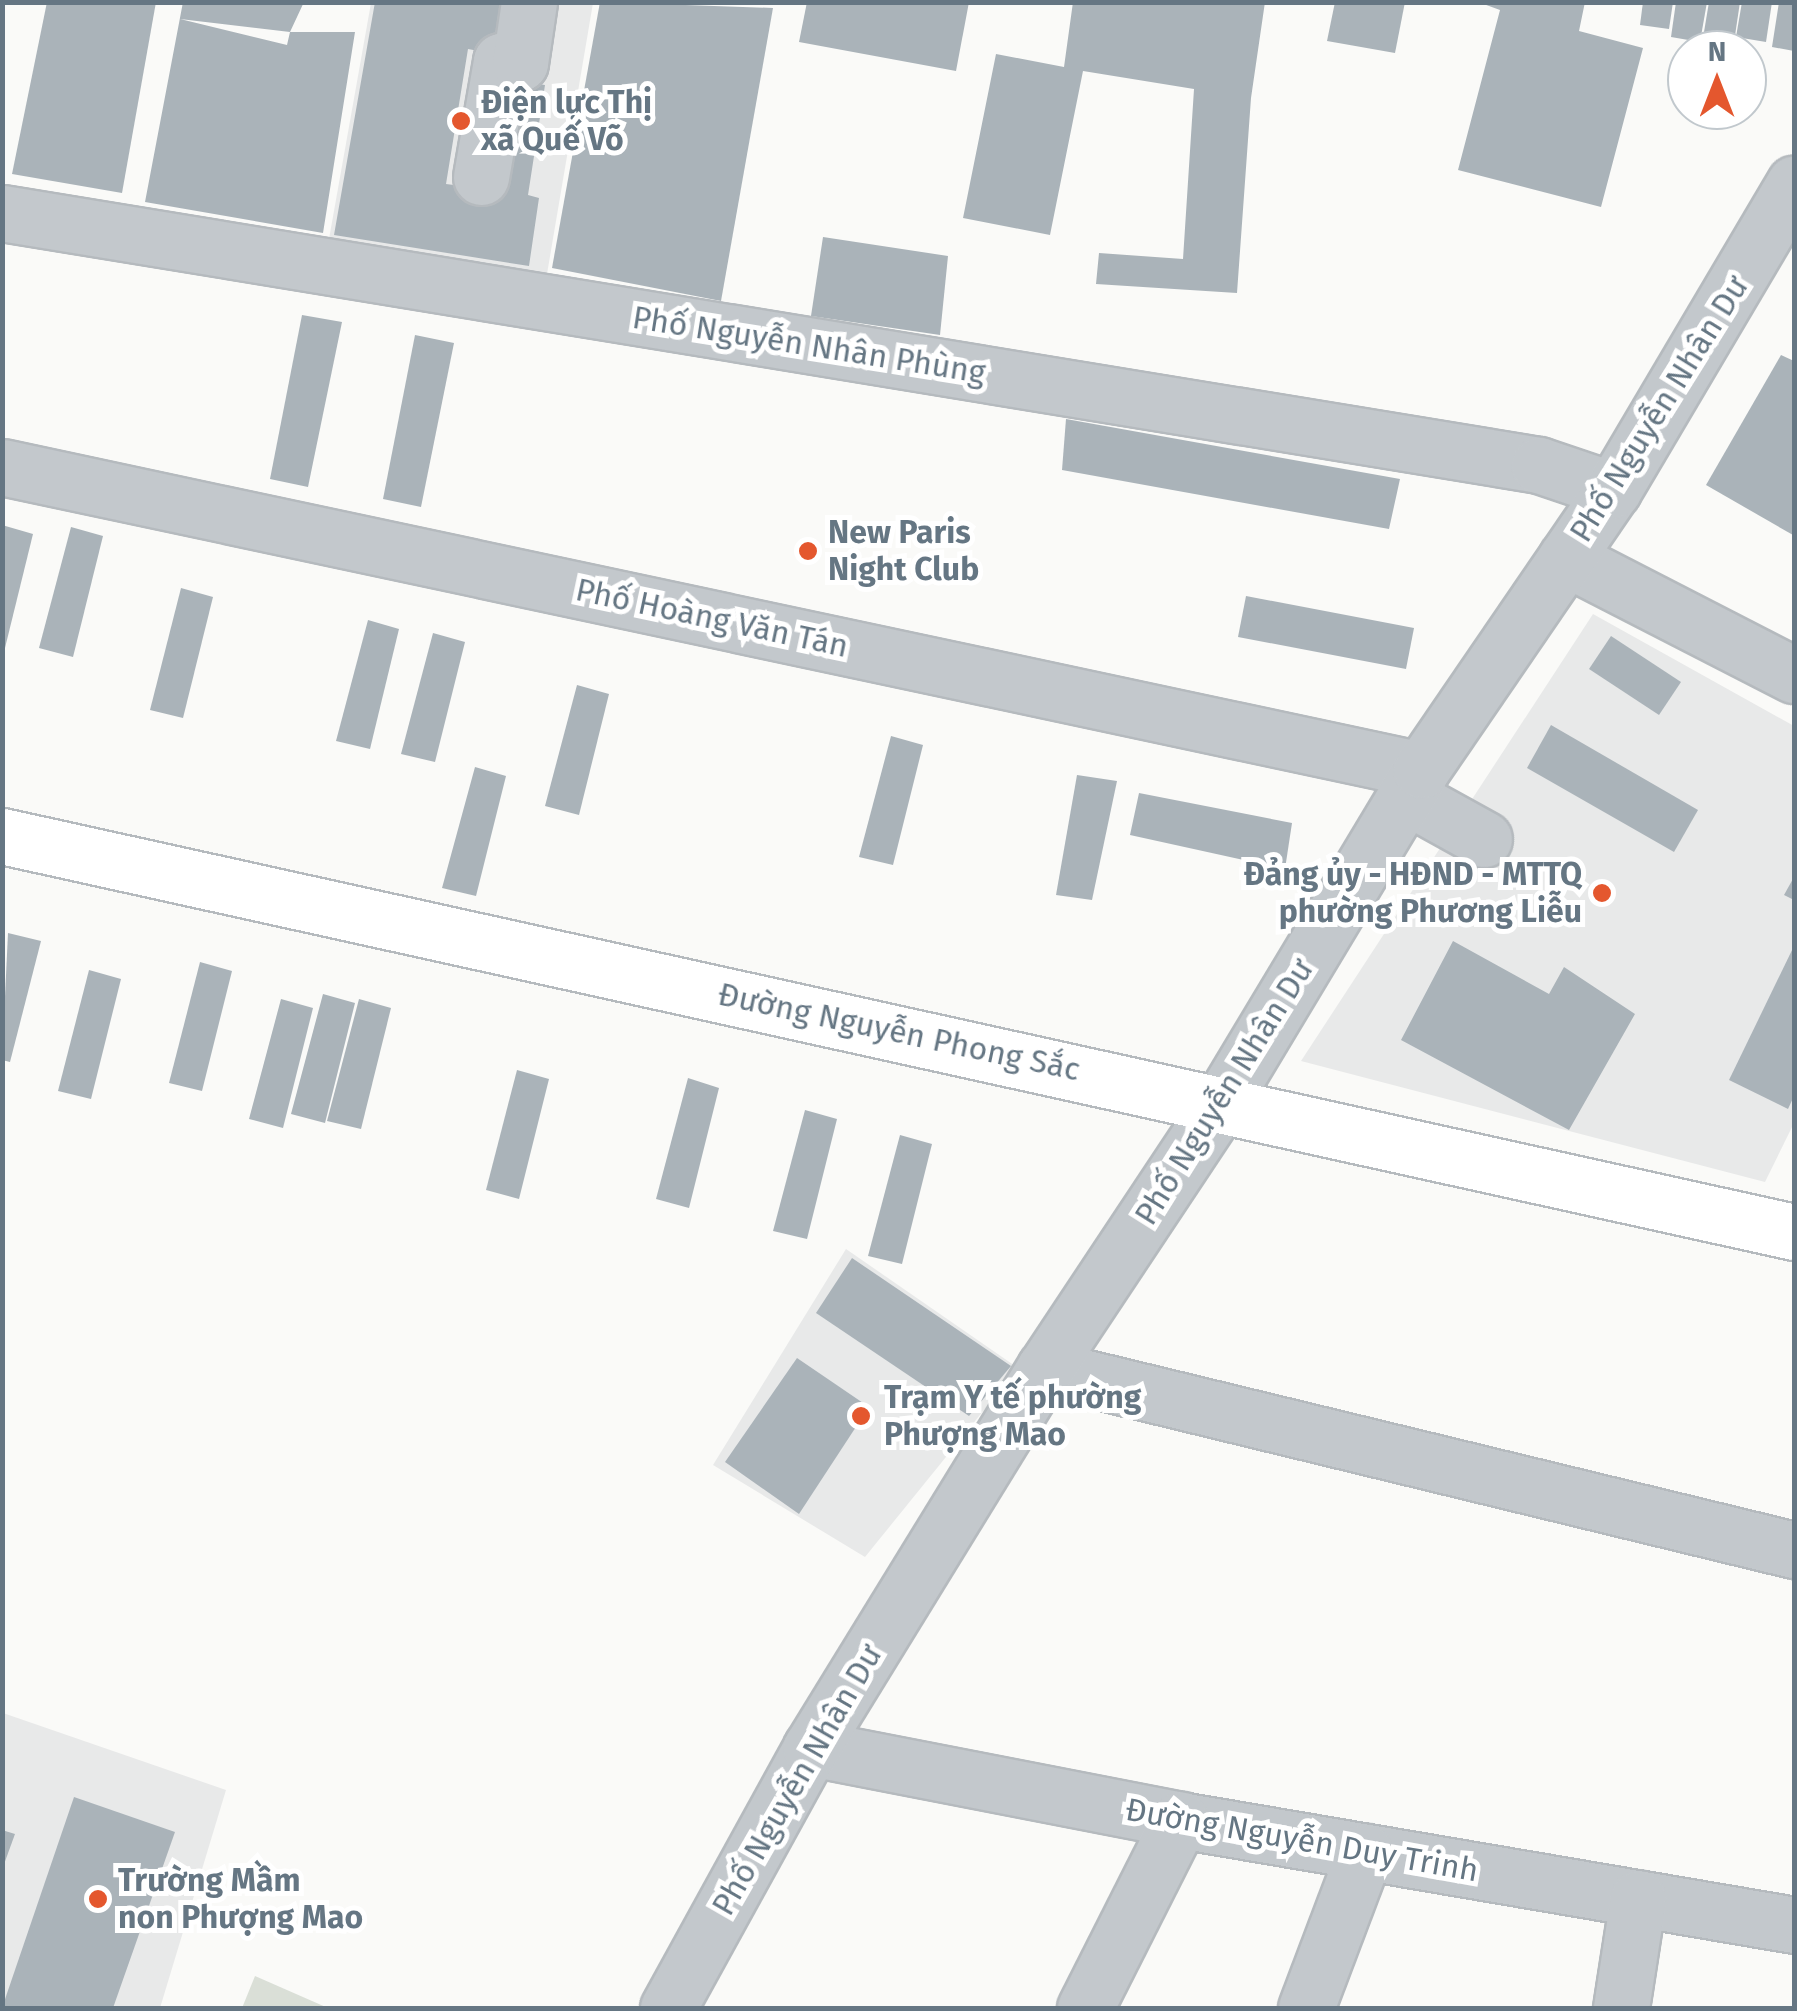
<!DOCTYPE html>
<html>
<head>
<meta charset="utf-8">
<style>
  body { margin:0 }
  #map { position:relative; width:1797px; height:2011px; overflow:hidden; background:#fafaf8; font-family:"Fira Sans",sans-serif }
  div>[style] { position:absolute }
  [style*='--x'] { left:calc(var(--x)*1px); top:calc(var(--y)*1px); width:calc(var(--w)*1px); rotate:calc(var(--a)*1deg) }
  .built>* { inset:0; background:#e8e9e9 }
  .green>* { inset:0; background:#dadfd7 }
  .building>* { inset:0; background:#aab3b9 }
  .roads { filter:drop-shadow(2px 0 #b5babe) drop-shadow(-2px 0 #b5babe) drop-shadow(0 2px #b5babe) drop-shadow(0 -2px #b5babe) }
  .minor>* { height:55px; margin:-27.5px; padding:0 27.5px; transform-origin:27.5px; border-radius:27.5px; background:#c3c8cc }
  .major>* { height:55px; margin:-27.5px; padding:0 27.5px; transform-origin:27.5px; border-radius:27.5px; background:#fff }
  .dots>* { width:28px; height:28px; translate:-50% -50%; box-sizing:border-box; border:5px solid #fff; border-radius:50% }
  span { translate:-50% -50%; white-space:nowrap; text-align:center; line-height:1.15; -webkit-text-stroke:10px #fff; paint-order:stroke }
  .poi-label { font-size:32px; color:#657683; font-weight:700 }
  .left { translate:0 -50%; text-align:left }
  .right { translate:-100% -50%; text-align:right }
  .street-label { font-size:32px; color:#657683 }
  .frame { position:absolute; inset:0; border:5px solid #657683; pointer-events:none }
  .north { position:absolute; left:1667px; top:30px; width:100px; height:100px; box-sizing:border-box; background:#fff; border:2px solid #c1c8cd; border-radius:50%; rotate:0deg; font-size:28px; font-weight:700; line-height:40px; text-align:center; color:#657683 }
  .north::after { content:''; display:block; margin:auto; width:35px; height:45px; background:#e4572e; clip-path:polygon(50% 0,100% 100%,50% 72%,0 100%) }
</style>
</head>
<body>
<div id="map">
  <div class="built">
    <i style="clip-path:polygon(371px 3px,593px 3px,547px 274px,329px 239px)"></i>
    <i style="clip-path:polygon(1593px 614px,1794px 726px,1794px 1123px,1765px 1182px,1301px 1061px)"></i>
    <i style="clip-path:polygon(846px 1249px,1018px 1368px,865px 1557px,713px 1465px)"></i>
    <i style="clip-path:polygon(3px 1713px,226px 1790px,160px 2008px,3px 2008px)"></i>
  </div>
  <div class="green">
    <i style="clip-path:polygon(255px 1976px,328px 2008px,242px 2008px)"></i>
  </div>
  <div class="building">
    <i style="clip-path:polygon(47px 2px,156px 2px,122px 193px,12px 174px)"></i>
    <i style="clip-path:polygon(183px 2px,304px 2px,290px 32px,180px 19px,287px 45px,290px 32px,355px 32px,323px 233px,145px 202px)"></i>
    <i style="clip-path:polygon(375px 2px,516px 2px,506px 56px,468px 49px,446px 184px,501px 191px,518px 81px,545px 85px,528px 195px,539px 198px,529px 266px,334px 235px)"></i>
    <i style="clip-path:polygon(600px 2px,773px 8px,721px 301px,552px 268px)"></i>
    <i style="clip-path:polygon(807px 2px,969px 2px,956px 71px,799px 42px)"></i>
    <i style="clip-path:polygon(1073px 2px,1265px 2px,1251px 98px,1237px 293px,1096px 284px,1099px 253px,1183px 259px,1194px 89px,1083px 71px,1050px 235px,963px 218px,996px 54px,1064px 67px)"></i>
    <i style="clip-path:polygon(1335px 2px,1405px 2px,1395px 53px,1327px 41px)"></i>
    <i style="clip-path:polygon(1478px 2px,1585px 2px,1579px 31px,1643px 48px,1601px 207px,1458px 170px,1500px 10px)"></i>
    <i style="clip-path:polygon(1643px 2px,1673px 2px,1669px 29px,1640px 25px)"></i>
    <i style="clip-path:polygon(1676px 2px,1707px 2px,1700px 42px,1671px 37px)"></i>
    <i style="clip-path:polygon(1709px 2px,1740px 2px,1733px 49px,1702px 44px)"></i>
    <i style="clip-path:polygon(1742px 2px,1772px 2px,1766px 42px,1736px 37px)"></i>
    <i style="clip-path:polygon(1779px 2px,1794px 2px,1794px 51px,1772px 47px)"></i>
    <i style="clip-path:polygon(823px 237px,948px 256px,940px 335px,811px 316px)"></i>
    <i style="clip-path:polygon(302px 315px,342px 322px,308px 487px,270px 479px)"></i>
    <i style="clip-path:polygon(415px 335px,454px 343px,421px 507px,383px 499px)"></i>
    <i style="clip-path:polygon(1781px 355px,1794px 361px,1793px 535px,1706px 485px)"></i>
    <i style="clip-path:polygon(1066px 419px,1400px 479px,1389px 529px,1062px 470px)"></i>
    <i style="clip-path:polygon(2px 525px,33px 534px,4px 652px,2px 651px)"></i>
    <i style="clip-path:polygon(71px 527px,103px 536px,73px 657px,39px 648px)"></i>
    <i style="clip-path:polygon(181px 588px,213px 597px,183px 718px,150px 710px)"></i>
    <i style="clip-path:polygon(1246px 596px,1414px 628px,1406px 669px,1238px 637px)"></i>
    <i style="clip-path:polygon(368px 620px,399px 629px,370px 749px,336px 741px)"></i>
    <i style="clip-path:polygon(433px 633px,465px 642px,435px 762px,401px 754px)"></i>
    <i style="clip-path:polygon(1611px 636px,1681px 682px,1659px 715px,1589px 669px)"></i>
    <i style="clip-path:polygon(577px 685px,609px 694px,579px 815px,545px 806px)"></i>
    <i style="clip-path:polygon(1551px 725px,1698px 810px,1674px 852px,1527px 768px)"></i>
    <i style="clip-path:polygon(891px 736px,923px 745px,893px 865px,859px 857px)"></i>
    <i style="clip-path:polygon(475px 767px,506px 776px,476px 896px,442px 888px)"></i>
    <i style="clip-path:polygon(1077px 775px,1117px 781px,1092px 900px,1056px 895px)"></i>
    <i style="clip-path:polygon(1139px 793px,1292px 823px,1285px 869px,1130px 835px)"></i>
    <i style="clip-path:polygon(1794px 877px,1794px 900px,1784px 895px)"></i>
    <i style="clip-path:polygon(8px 933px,41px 941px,10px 1062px,2px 1060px)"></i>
    <i style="clip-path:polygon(1453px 941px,1549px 994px,1564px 967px,1635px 1014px,1569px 1130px,1401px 1040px)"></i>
    <i style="clip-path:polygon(1794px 946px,1794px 1096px,1788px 1109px,1729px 1080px)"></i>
    <i style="clip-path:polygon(200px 962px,232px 971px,202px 1091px,169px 1083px)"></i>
    <i style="clip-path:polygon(89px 970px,121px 979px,91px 1099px,58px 1091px)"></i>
    <i style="clip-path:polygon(323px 994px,355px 1003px,325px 1123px,291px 1114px)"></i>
    <i style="clip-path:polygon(281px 999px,313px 1008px,283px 1128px,249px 1119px)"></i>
    <i style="clip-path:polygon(359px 999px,391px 1008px,361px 1129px,327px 1121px)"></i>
    <i style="clip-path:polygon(517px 1070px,549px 1079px,519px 1199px,486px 1190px)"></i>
    <i style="clip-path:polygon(688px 1078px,719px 1088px,689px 1208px,656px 1199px)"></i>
    <i style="clip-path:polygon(805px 1110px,837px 1119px,807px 1239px,773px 1231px)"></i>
    <i style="clip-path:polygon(900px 1135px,932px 1144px,902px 1264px,868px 1256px)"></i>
    <i style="clip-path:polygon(852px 1258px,1011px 1366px,969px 1416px,816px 1313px)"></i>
    <i style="clip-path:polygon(797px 1358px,869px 1407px,799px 1514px,725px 1462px)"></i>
    <i style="clip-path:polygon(74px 1797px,175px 1832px,113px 2008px,2px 2008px)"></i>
    <i style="clip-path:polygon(2px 1830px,15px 1834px,3px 1867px,2px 1867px)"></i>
  </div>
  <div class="roads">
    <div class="minor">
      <i style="--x:481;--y:177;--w:118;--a:-80.2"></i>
      <i style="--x:501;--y:61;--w:19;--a:6"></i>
      <i style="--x:520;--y:63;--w:62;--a:-81.6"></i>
      <i style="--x:2;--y:213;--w:1558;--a:9.31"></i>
      <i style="--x:1539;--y:465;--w:78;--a:18.7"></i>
      <i style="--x:2;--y:467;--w:1451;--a:12.05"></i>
      <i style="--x:1566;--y:558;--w:256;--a:27.2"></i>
      <i style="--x:1406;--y:796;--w:89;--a:28.9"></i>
      <i style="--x:1045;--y:1368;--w:771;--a:13.66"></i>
      <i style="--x:811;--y:1748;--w:376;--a:11"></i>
      <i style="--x:1180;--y:1820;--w:623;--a:9.7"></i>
      <i style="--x:668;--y:2008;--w:297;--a:-61.2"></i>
      <i style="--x:811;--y:1748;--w:446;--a:-58.4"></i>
      <i style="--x:1045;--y:1368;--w:318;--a:-56.4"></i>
      <i style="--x:1221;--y:1103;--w:388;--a:-59"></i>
      <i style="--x:1421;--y:770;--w:340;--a:-55.6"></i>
      <i style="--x:1613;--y:490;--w:356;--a:-59.4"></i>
      <i style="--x:1085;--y:2008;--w:211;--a:-63.2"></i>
      <i style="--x:1306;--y:2008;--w:167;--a:-69.3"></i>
      <i style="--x:1621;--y:2008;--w:111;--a:-81.2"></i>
    </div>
    <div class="major">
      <i style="--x:2;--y:836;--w:1835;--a:12.46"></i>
    </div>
  </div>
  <div class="dots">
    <i style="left:461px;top:121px;background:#e4572e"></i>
    <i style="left:808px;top:551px;background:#e4572e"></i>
    <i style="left:1602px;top:893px;background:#e4572e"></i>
    <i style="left:861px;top:1416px;background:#e4572e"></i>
    <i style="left:98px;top:1899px;background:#e4572e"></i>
  </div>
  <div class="poi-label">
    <span class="left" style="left:481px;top:121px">Điện lực Thị<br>xã Quế Võ</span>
    <span class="left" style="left:828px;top:551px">New Paris<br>Night Club</span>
    <span class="right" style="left:1582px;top:893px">Đảng ủy - HĐND - MTTQ<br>phường Phương Liễu</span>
    <span class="left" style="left:884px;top:1416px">Trạm Y tế phường<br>Phượng Mao</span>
    <span class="left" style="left:118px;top:1899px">Trường Mầm<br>non Phượng Mao</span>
  </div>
  <div class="street-label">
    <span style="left:809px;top:345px;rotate:9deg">Phố Nguyễn Nhân Phùng</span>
    <span style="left:1659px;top:409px;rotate:-58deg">Phố Nguyễn Nhân Dư</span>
    <span style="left:712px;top:618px;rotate:12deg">Phố Hoàng Văn Tán</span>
    <span style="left:899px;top:1032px;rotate:12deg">Đường Nguyễn Phong Sắc</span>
    <span style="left:1224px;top:1092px;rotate:-58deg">Phố Nguyễn Nhân Dư</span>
    <span style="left:797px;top:1780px;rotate:-60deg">Phố Nguyễn Nhân Dư</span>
    <span style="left:1302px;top:1840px;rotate:10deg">Đường Nguyễn Duy Trinh</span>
  </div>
  <div class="frame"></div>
  <div class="north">N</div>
</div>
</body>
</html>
